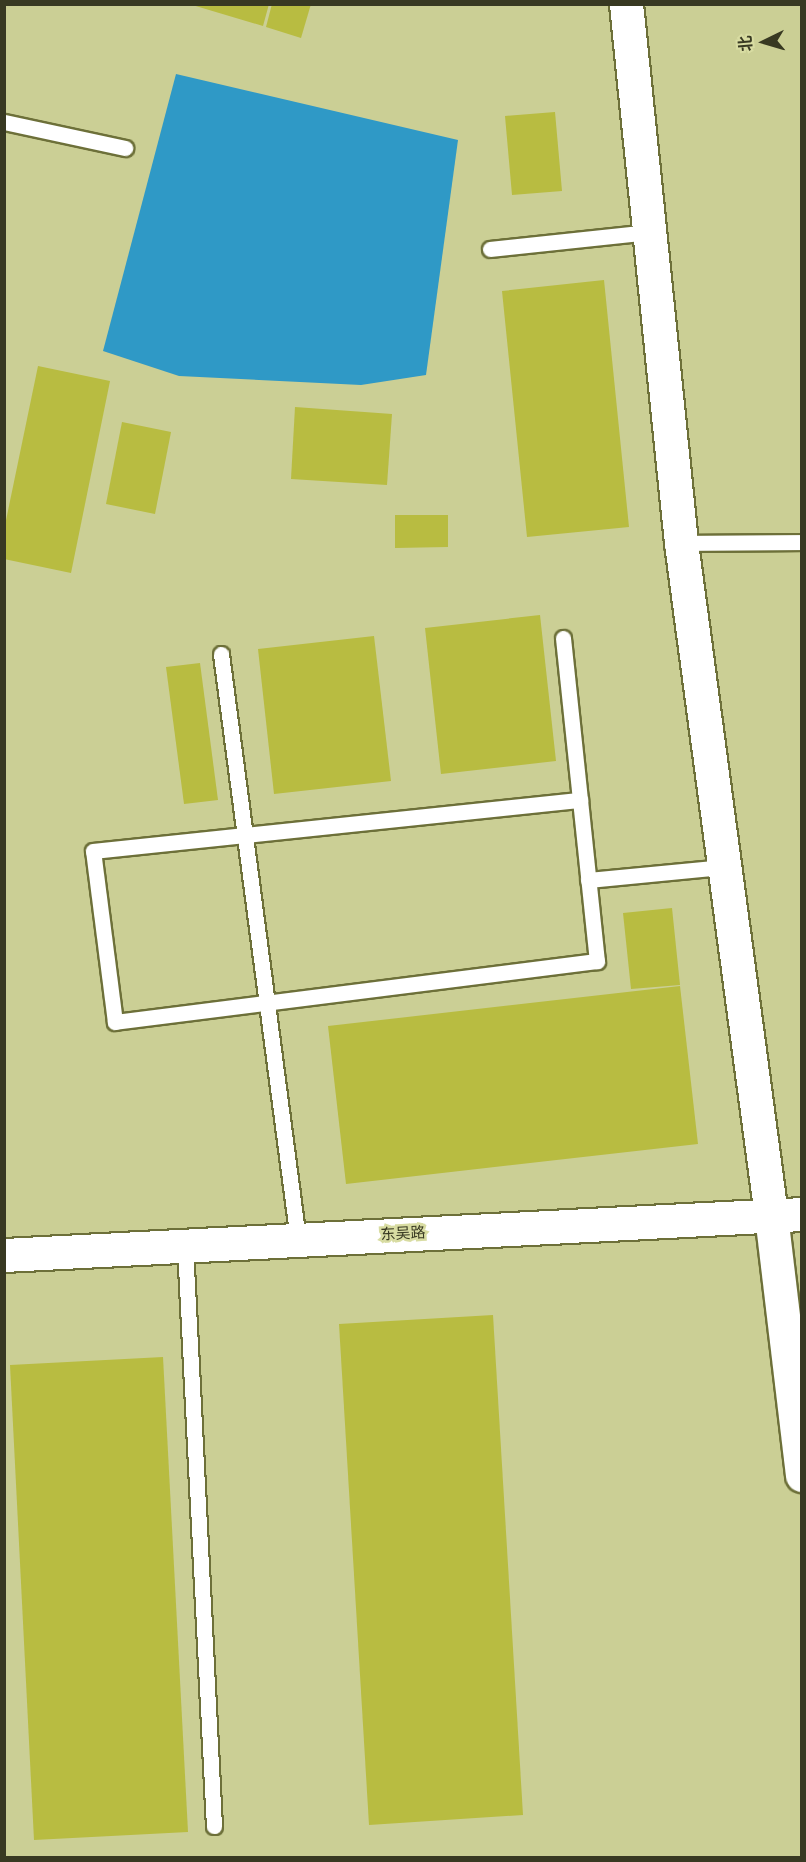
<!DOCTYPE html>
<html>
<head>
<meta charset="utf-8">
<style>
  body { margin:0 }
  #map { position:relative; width:806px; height:1862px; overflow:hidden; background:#cbcf95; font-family:"Times New Roman","Noto Sans SC",serif }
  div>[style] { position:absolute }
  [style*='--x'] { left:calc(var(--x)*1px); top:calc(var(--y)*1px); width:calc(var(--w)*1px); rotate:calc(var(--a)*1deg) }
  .water>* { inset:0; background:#2f99c6 }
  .building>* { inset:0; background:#b8bc41 }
  .roads { filter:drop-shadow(2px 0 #6d7039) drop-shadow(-2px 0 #6d7039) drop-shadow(0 2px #6d7039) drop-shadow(0 -2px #6d7039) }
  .lane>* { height:15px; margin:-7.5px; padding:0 7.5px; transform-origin:7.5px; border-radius:7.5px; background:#fff }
  .secondary>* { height:33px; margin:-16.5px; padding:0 16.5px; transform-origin:16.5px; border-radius:16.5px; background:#fff }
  span { translate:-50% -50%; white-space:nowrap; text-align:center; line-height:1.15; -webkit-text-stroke:5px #d8dca2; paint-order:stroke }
  .street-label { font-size:15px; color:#383922 }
  .frame { position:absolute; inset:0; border:6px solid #383922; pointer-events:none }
  .north { position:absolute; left:734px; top:12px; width:60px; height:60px; -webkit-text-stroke:4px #d8dca2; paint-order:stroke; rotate:265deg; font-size:16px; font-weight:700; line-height:24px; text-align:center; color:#383922 }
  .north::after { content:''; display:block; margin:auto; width:21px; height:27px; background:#383922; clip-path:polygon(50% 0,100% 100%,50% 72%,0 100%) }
</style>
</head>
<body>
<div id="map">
  <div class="water">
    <i style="clip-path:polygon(176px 74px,458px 140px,426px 375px,361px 385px,179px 376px,103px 351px)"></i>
  </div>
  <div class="building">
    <i style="clip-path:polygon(189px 4px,269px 4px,263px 26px)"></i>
    <i style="clip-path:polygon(272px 4px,311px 4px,301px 38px,266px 27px)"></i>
    <i style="clip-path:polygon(555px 112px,562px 191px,512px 195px,505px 116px)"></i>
    <i style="clip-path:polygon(604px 280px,629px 527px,527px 537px,502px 291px)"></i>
    <i style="clip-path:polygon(38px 366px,110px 381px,71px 573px,4px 559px,4px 530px)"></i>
    <i style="clip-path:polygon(295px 407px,392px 414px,387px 485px,291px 479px)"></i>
    <i style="clip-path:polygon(122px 422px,171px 432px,155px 514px,106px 504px)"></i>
    <i style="clip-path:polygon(395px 515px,448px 515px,448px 547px,395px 548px)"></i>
    <i style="clip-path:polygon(540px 615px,556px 761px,441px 774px,425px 628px)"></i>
    <i style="clip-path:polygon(374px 636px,391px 781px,274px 794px,258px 649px)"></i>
    <i style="clip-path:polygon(200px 663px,218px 800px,184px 804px,166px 667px)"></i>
    <i style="clip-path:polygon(672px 908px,680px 985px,631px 989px,623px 913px)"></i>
    <i style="clip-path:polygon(680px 986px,698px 1144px,346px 1184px,328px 1026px)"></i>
    <i style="clip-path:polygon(493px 1315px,523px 1815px,369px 1825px,339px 1324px)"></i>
    <i style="clip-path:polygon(163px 1357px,188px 1832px,34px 1840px,10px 1365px)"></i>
  </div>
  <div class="roads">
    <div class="lane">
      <i style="--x:4;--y:122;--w:124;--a:12.1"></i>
      <i style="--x:490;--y:249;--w:160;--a:-6.1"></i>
      <i style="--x:681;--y:543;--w:121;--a:-0.5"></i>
      <i style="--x:563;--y:638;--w:325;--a:84"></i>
      <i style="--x:597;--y:961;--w:486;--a:172.8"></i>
      <i style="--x:115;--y:1022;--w:172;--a:-97.3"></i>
      <i style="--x:93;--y:851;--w:490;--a:-6"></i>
      <i style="--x:221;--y:654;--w:591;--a:82.51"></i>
      <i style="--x:588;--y:880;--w:137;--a:-5.5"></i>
      <i style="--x:185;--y:1246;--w:581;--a:87.14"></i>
    </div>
    <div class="secondary">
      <i style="--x:626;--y:4;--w:542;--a:84.17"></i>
      <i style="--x:681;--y:543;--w:678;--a:82.37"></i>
      <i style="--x:771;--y:1215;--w:262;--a:83.2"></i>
      <i style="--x:4;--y:1255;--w:799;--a:-2.94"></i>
    </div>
  </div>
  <div class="street-label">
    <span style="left:403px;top:1234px;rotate:-3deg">东吴路</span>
  </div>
  <div class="frame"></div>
  <div class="north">北</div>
</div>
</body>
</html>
